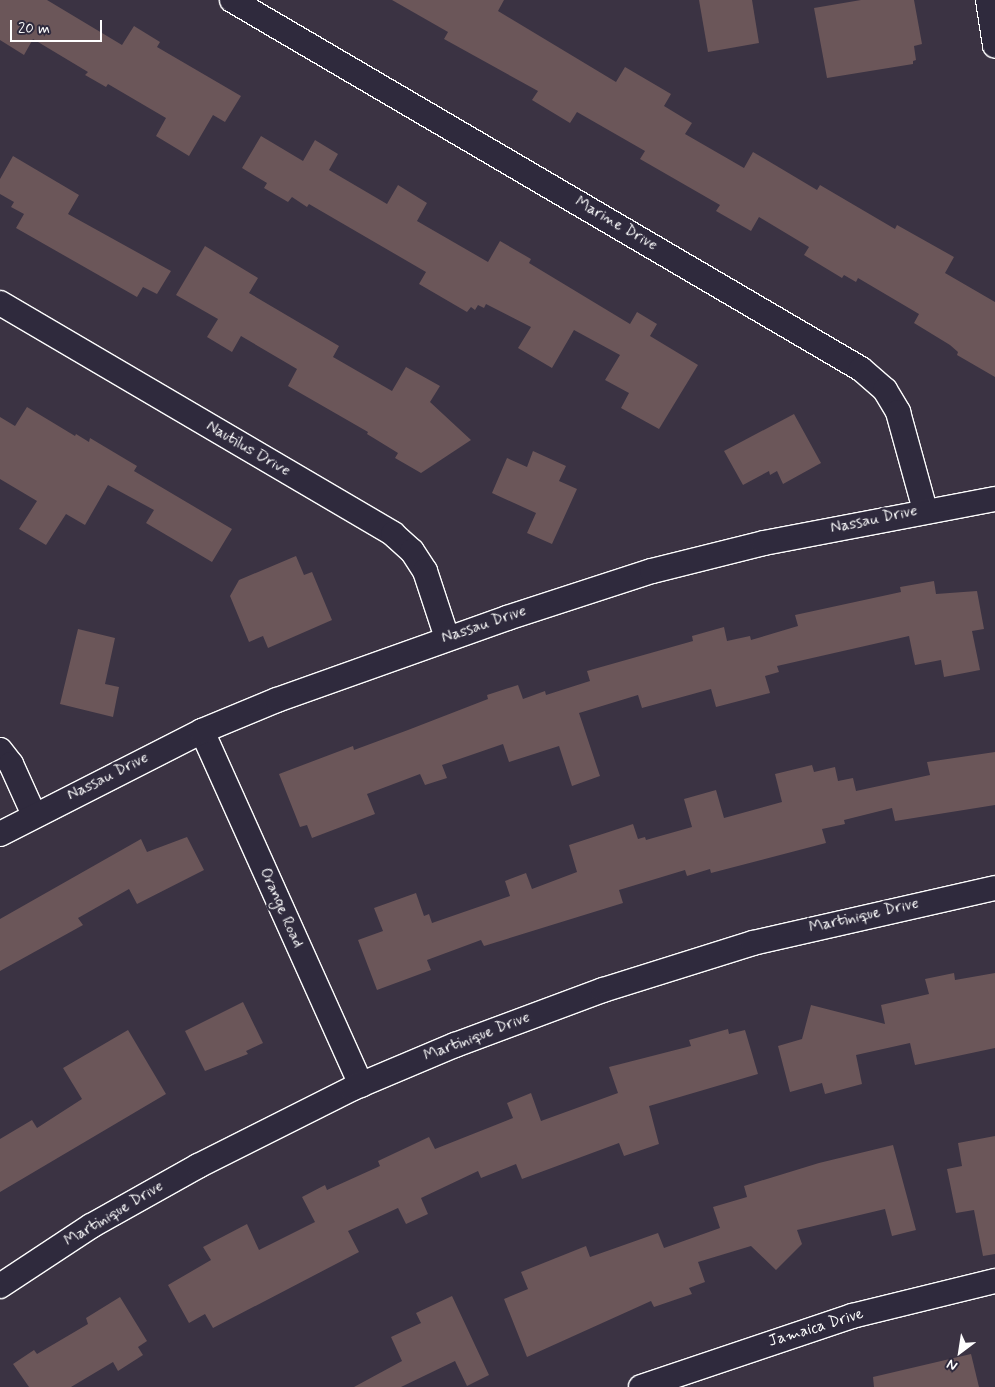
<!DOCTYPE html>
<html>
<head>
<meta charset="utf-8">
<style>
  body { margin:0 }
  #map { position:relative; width:995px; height:1387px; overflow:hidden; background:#3b3343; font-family:Mynerve,sans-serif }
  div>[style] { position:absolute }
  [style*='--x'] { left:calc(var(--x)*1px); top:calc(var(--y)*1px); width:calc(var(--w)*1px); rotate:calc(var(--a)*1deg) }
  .building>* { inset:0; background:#6b5659 }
  .roads { filter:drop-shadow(1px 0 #fff) drop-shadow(-1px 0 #fff) drop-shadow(0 1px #fff) drop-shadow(0 -1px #fff) }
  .minor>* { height:24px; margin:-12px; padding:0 12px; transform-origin:12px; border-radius:12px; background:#2f2a3d }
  span { translate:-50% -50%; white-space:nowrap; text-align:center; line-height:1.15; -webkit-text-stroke:5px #2f2a3d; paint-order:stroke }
  .street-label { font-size:16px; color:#fff }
  .north { position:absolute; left:935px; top:1327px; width:50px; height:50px; -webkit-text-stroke:4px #2f2a3d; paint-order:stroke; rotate:211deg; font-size:14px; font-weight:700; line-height:20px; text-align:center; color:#fff }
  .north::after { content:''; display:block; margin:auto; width:18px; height:22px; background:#fff; clip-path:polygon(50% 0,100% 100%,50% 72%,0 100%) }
  .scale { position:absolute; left:10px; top:20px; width:92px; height:22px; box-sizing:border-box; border:2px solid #fff; border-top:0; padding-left:6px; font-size:15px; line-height:18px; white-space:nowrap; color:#fff; -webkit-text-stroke:4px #2f2a3d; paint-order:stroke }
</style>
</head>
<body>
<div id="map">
  <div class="building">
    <i style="clip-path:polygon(0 0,47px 0,122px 45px,134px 26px,160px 42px,157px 47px,241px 96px,225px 122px,213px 115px,189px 156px,156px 136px,166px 118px,108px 84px,106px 87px,85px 75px,88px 72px,33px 39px,24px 55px,0 40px)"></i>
    <i style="clip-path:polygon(392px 0,504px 0,498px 11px,616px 82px,625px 67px,671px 94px,664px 106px,692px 123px,685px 134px,744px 168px,753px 152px,817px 190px,820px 185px,895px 229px,897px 225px,954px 257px,945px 273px,995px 302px,995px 377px,957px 355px,958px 352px,950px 345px,914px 323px,919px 314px,858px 278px,856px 282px,844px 275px,842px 278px,804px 255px,809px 247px,759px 217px,751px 231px,716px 211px,720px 205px,640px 159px,645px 151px,577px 112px,570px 123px,532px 100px,538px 91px,444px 39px,448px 32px)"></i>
    <i style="clip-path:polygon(699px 0,752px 0,759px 43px,708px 52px)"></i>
    <i style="clip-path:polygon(861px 0,914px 0,922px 44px,914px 46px,916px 60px,913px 61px,913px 64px,827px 78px,814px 8px)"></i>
    <i style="clip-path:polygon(261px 136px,303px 161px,315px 140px,338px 154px,329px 170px,387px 204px,398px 185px,427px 203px,417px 221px,488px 262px,500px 241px,531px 259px,529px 263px,630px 324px,637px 312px,657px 324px,650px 336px,698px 365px,659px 429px,621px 408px,629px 393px,605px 380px,620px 355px,574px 330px,552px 368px,518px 348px,531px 327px,486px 304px,484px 308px,478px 305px,475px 310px,471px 307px,467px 312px,419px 284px,426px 272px,309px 204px,307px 207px,292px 197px,288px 202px,264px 188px,267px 183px,242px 168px)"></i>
    <i style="clip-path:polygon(13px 156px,79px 195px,68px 214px,171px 271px,157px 294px,143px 287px,137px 297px,16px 228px,24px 214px,11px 207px,14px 202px,0 194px,0 179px)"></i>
    <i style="clip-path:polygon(205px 246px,258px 278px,249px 293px,339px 346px,333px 357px,392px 391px,406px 367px,440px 386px,430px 402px,471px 440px,421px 473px,395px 458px,398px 453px,367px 434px,368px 432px,288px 386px,297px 369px,241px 336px,232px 352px,207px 337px,218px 319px,176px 295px)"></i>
    <i style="clip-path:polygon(27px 407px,75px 436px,76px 434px,89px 442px,90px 438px,137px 466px,134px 471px,232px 529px,212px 562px,146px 523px,154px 510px,108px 485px,85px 525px,66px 514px,46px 545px,19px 529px,37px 501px,0 479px,0 417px,15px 426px)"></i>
    <i style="clip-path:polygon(794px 414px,821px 463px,783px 484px,777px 471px,770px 475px,769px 471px,743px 485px,724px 451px)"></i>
    <i style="clip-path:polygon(533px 451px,566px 466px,559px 481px,577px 489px,552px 544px,527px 533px,536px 513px,492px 493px,507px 458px,527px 467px)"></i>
    <i style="clip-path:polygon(296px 556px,304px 575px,312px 572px,332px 620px,268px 648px,263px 636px,249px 642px,230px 596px,239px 580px)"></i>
    <i style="clip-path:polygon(934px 581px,936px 594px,977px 591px,984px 629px,972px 631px,980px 670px,944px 677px,941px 660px,915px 665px,909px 636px,777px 666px,779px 672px,765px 676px,770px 693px,716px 707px,711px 689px,642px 708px,638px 695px,579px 713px,600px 776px,572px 786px,559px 746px,509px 762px,503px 744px,442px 765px,447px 778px,425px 785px,420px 774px,367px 794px,375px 814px,312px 838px,307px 825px,300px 827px,279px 774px,353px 746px,354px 750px,408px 730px,488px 699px,487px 695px,518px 685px,523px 699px,545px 691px,546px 695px,590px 681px,587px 671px,693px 641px,692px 636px,724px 627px,727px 641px,750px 636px,751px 640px,798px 626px,795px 615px,901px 592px,900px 587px)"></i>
    <i style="clip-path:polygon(78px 629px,115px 638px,105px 684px,119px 687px,113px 717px,60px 704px)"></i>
    <i style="clip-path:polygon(995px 752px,995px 805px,895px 821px,892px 808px,844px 820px,845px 824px,822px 829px,826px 843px,711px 873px,710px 869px,687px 876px,685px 870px,619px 890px,623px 903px,484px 946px,481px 940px,427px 960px,431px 970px,377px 990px,358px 940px,383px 931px,374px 908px,416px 893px,424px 916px,429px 914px,432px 923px,510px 896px,505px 881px,526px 873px,532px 889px,577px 872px,569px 845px,633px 824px,638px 839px,645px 837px,646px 840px,692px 827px,684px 799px,716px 790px,724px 818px,782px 802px,775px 774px,812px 765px,814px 772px,835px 767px,838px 781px,853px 778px,856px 791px,930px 775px,927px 762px)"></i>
    <i style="clip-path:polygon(187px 837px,204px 870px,137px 904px,129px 889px,78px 918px,83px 925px,0 971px,0 919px,141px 839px,147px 852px)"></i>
    <i style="clip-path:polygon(954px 973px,955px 980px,995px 973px,995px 1048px,915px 1065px,910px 1043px,856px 1055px,862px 1084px,825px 1094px,822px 1083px,790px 1092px,778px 1046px,802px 1039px,811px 1005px,885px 1024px,881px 1005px,929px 994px,925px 979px)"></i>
    <i style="clip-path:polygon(243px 1002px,263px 1043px,246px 1051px,248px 1054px,205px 1071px,185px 1031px)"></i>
    <i style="clip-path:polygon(728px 1029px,729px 1034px,745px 1030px,758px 1074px,649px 1106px,659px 1144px,624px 1156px,619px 1143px,522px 1179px,516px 1164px,481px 1178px,478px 1171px,421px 1198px,428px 1214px,406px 1224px,398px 1208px,348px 1231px,359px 1252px,213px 1328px,205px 1314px,189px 1323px,168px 1285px,211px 1260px,203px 1247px,247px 1224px,259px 1250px,315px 1222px,302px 1197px,325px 1185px,327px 1190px,380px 1166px,378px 1161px,429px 1137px,435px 1149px,513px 1118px,507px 1103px,531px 1093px,541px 1121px,618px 1093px,609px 1067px,691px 1046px,689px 1040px)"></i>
    <i style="clip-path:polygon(128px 1030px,166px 1094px,0 1192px,0 1139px,32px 1120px,37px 1128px,82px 1099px,63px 1068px)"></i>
    <i style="clip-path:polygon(995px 1136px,995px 1254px,983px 1256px,974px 1210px,956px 1213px,947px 1169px,962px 1166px,958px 1143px)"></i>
    <i style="clip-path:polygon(893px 1145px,916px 1230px,892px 1236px,885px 1209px,797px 1230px,802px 1244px,776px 1270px,751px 1246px,698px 1262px,705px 1282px,689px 1288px,692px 1294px,654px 1307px,651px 1301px,527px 1357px,504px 1299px,528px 1289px,521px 1272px,586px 1246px,590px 1257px,658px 1233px,664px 1248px,720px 1228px,713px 1207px,747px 1197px,744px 1186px,819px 1163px)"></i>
    <i style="clip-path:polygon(452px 1296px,489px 1375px,467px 1386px,455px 1361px,401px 1387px,354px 1387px,402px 1361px,391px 1337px,421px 1323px,416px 1313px)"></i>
    <i style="clip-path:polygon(120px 1297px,147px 1341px,138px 1347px,143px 1355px,118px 1371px,113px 1362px,71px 1387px,29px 1387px,13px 1364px,34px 1350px,37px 1354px,88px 1324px,86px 1318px)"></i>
    <i style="clip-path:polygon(971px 1354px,979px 1387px,874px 1387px,873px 1377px)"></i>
  </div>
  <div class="roads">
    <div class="minor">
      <i style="--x:232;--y:0;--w:729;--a:30.4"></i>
      <i style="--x:861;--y:369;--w:32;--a:41"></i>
      <i style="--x:885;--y:390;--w:26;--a:59"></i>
      <i style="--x:898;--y:412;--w:102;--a:74.6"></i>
      <i style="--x:988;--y:0;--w:46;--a:81.2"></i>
      <i style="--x:0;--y:303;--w:456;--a:30.4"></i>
      <i style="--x:393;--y:534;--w:25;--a:42"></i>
      <i style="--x:412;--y:551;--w:24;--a:57"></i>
      <i style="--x:425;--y:571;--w:71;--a:71.8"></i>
      <i style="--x:202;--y:731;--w:388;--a:65.8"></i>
      <i style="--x:0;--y:750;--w:18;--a:52"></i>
      <i style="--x:11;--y:764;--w:56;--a:65.7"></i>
      <i style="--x:0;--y:834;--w:227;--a:-27"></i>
      <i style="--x:202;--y:731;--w:81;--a:-22.5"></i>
      <i style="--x:277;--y:700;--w:244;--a:-19.6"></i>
      <i style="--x:507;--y:618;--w:152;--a:-18"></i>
      <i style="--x:652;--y:571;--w:115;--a:-14"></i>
      <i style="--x:764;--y:543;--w:235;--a:-10.8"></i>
      <i style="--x:0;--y:1286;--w:109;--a:-33.4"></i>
      <i style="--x:91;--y:1226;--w:123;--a:-29.3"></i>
      <i style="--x:198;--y:1166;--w:174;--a:-26.7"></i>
      <i style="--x:353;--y:1088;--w:111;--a:-22.9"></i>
      <i style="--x:455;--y:1045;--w:158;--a:-20.4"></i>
      <i style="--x:603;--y:990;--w:157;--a:-17.4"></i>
      <i style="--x:753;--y:943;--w:248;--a:-12.8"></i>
      <i style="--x:641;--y:1387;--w:223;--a:-18.6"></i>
      <i style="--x:852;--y:1316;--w:147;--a:-13.8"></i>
    </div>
  </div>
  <div class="street-label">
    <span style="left:616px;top:224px;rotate:30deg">Marine Drive</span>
    <span style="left:248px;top:449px;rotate:30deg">Nautilus Drive</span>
    <span style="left:874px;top:520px;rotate:-12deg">Nassau Drive</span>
    <span style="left:484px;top:625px;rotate:-19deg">Nassau Drive</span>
    <span style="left:108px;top:777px;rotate:-27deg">Nassau Drive</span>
    <span style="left:281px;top:908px;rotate:66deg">Orange Road</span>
    <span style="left:864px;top:916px;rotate:-13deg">Martinique Drive</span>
    <span style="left:477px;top:1037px;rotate:-21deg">Martinique Drive</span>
    <span style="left:114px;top:1214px;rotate:-31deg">Martinique Drive</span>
    <span style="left:816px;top:1328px;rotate:-17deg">Jamaica Drive</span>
  </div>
  <div class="north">N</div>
  <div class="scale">20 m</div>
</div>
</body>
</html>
